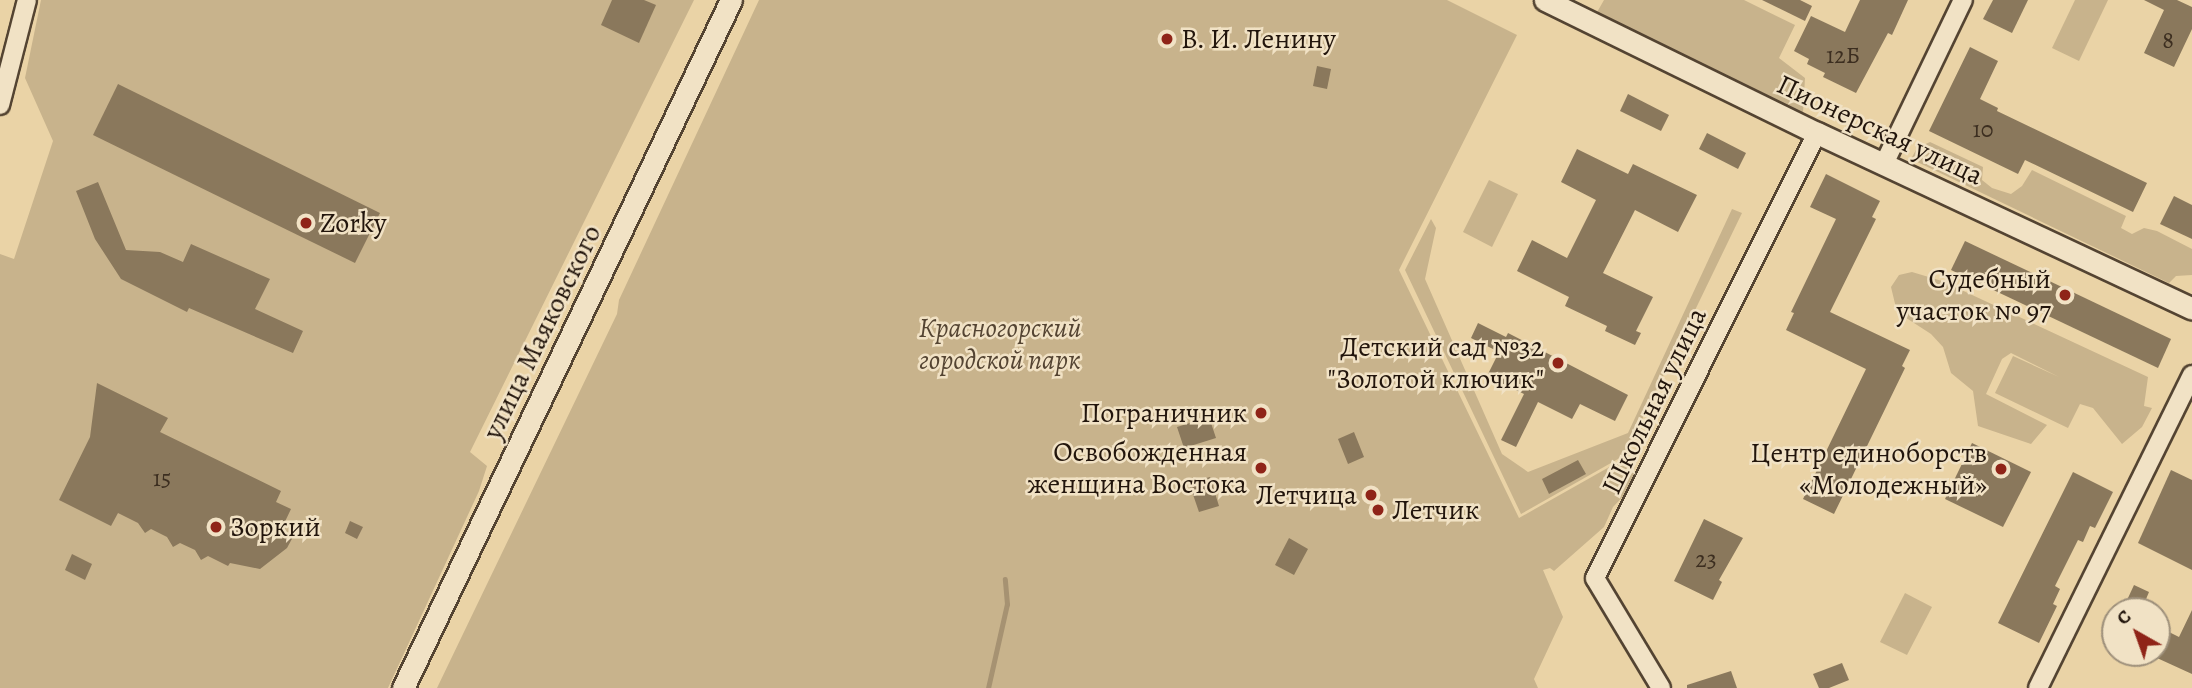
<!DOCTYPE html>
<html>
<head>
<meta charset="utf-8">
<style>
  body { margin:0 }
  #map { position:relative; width:2192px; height:688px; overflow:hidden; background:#ead3a6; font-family:Alegreya,serif }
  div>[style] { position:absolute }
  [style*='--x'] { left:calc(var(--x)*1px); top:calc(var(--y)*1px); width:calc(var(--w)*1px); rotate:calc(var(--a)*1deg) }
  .green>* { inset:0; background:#c8b38c }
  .stream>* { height:5px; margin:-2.5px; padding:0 2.5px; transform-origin:2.5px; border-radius:2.5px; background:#a69272 }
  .building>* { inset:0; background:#8a785c }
  .roads { filter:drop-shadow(2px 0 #544432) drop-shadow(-2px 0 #544432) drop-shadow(0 2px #544432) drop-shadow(0 -2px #544432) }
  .minor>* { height:18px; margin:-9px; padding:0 9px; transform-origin:9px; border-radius:9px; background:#f1e2c5 }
  .tertiary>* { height:21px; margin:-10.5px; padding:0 10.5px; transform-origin:10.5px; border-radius:10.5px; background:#f1e2c5 }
  .dots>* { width:19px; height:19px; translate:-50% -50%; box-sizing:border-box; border:4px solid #f1e2c5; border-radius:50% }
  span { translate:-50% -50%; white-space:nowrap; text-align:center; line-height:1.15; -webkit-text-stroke:5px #f1e2c5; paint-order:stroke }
  .number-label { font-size:24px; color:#3c2e20 }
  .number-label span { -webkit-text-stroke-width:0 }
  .poi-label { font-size:28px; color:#22150c }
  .left { translate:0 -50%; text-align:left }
  .right { translate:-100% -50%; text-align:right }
  .street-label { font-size:28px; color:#22150c }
  .park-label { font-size:28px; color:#544432; font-style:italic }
  .north { position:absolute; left:2101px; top:597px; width:70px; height:70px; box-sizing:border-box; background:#f1e2c5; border:2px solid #9e907b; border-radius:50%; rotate:320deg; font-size:19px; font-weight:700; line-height:28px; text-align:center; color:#22150c }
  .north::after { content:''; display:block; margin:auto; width:24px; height:32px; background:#8f2418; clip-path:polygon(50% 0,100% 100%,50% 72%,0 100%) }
</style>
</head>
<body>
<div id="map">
  <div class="green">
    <i style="clip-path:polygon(41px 0,694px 0,470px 452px,487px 466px,479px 491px,388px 688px,0 688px,0 254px,14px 259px,53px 141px,25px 78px)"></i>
    <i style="clip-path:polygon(759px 0,1447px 0,1517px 35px,1399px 270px,1519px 518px,1627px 457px,1633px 468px,1636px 483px,1613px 507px,1604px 527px,1554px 571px,1550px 568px,1543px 570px,1563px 617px,1534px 679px,1538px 688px,437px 688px,617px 314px,619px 300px)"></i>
    <i style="clip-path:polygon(1604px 0,1744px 0,1795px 25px,1779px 58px,1805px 78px,1803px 113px,1596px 14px)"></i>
    <i style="clip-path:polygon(2075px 0,2108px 0,2079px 61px,2052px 48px)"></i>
    <i style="clip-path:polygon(1930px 142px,1983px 167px,1982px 180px,1992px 188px,2011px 194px,2022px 186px,2032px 170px,2126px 216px,2121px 228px,2132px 234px,2144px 228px,2157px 231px,2192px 249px,2192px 275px,2176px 276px,2169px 283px,1911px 159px,1917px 148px)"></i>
    <i style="clip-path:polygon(1489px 180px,1518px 194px,1492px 247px,1463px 232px)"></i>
    <i style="clip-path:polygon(1732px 209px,1742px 213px,1625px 455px,1521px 514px,1405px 270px,1431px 219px,1436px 228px,1425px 279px,1502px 454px,1528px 472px,1628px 433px)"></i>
    <i style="clip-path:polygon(1912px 272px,1942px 281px,2148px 377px,2144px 406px,2152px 408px,2142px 427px,2122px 444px,2093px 408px,2080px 404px,2068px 428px,1995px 393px,2013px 356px,2059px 377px,2011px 353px,2002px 359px,1986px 394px,2047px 425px,2031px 444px,1978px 426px,1973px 391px,1951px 373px,1943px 347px,1931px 334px,1897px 312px,1891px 287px,1899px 275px)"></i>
    <i style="clip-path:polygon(1905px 593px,1932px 607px,1907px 655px,1880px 642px)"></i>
  </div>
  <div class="stream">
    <i style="--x:988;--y:688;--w:86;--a:-77.3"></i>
    <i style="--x:1007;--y:604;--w:25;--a:-95"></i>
  </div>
  <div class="building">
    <i style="clip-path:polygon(612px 0,644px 0,656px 5px,639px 43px,601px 25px)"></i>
    <i style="clip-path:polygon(1762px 0,1800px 0,1812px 6px,1805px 21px)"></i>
    <i style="clip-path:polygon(1860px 0,1908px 0,1892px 35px,1888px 33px,1856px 93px,1823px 77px,1825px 73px,1807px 64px,1809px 59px,1794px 51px,1811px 16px,1845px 32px)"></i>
    <i style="clip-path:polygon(1993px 0,2028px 0,2012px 33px,1983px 19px)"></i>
    <i style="clip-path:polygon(2144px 0,2177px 0,2192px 7px,2192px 29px,2174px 67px,2144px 53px,2164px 10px)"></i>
    <i style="clip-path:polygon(1970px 47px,1998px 61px,1980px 99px,1998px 108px,1997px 111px,2147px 183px,2133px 212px,2025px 160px,2018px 174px,1929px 131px)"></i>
    <i style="clip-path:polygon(1317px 66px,1331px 69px,1327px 89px,1313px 86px)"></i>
    <i style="clip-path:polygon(118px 84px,380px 213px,355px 263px,93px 135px)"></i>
    <i style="clip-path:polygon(1628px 94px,1669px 115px,1661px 131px,1620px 111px)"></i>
    <i style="clip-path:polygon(1707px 133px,1746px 153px,1738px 169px,1699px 149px)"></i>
    <i style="clip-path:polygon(1577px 149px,1628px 174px,1633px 164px,1697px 195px,1678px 232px,1635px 210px,1603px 273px,1653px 297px,1636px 331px,1641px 333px,1635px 345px,1605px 331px,1607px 326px,1565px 306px,1569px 297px,1517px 271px,1532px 240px,1567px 258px,1596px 200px,1561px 182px)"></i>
    <i style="clip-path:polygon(1826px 174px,1880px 201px,1872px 217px,1876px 219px,1830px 312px,1910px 350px,1902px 366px,1905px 368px,1834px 514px,1803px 499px,1866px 369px,1786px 330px,1794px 313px,1791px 312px,1836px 219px,1810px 207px)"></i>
    <i style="clip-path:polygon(98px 182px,126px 250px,160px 252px,183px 262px,191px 244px,270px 279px,255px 309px,303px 331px,293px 353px,189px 308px,187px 312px,121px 279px,95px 239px,76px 191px)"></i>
    <i style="clip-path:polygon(2174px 196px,2192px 205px,2192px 239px,2160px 224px)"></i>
    <i style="clip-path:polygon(1965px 241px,2171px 339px,2158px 368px,1951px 270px)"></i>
    <i style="clip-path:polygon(1478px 323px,1506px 337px,1508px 333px,1628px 395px,1615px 421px,1580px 404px,1572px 419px,1538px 402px,1516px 447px,1501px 440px,1524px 394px,1487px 376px,1499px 352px,1471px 338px)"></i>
    <i style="clip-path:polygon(97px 383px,168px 418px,160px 432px,281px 491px,276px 502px,291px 509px,281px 530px,294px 535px,287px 548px,260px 569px,230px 563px,228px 566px,208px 556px,201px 560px,195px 550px,180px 543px,173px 547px,167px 537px,151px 529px,145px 533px,138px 523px,118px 513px,111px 526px,59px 500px,90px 437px)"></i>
    <i style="clip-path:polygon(1209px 417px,1216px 438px,1184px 448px,1177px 427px)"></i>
    <i style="clip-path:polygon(1354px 432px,1364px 457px,1348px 464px,1338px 439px)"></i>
    <i style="clip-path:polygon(1972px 443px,2031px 472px,2003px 527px,1945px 499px)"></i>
    <i style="clip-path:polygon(1578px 460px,1586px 474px,1549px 494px,1542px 479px)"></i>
    <i style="clip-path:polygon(2171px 470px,2192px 480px,2192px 570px,2138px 543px)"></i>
    <i style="clip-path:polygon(2073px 472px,2113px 492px,2095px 528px,2090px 526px,2083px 542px,2078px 540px,2055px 586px,2060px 589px,2053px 604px,2057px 606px,2039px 643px,1998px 623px)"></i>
    <i style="clip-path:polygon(1210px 477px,1219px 506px,1199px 512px,1189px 483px)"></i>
    <i style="clip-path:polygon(1704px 519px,1743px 538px,1719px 580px,1722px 582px,1713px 600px,1674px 581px)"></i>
    <i style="clip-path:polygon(350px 521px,363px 527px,357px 539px,345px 533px)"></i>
    <i style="clip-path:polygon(1289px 538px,1308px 549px,1294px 575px,1275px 565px)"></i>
    <i style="clip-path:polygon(72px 554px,92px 564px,85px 580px,65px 570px)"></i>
    <i style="clip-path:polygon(2134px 585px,2149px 592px,2141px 611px,2122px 611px)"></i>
    <i style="clip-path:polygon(2192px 610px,2192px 674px,2157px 658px,2157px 626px,2179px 637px)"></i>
    <i style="clip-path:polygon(1842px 663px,1849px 680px,1829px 688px,1819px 688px,1813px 674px)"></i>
    <i style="clip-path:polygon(1731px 671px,1737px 688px,1687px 688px,1687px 685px)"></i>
  </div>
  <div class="roads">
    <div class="minor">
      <i style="--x:0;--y:105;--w:108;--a:-75.6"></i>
      <i style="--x:1884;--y:164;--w:182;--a:-64.3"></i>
      <i style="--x:1661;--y:688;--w:128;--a:-121"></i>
      <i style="--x:1595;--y:578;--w:497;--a:-63.5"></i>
      <i style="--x:2038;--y:688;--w:349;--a:-63.8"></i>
    </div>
    <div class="tertiary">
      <i style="--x:1545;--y:0;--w:303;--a:26.1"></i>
      <i style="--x:1817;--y:133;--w:414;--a:25.1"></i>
      <i style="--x:403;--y:688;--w:762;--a:-64.51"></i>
    </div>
  </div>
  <div class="dots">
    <i style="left:1167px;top:39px;background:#8f2418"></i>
    <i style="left:306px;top:223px;background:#8f2418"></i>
    <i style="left:2065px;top:295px;background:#8f2418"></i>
    <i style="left:1558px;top:363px;background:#8f2418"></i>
    <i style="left:1261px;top:413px;background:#8f2418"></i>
    <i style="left:1261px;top:468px;background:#8f2418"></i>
    <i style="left:2001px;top:469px;background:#8f2418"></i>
    <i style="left:1371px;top:495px;background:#8f2418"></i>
    <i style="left:1378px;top:510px;background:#8f2418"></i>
    <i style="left:216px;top:527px;background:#8f2418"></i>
  </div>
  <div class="number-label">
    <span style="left:2168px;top:41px">8</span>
    <span style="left:1843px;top:56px">12Б</span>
    <span style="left:1983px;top:130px">10</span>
    <span style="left:162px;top:479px">15</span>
    <span style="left:1706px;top:560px">23</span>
  </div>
  <div class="poi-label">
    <span class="left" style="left:1181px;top:39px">В. И. Ленину</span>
    <span class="left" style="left:320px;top:223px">Zorky</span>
    <span class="right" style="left:2051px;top:295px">Судебный<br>участок № 97</span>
    <span class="right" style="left:1544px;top:363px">Детский сад №32<br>"Золотой ключик"</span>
    <span class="right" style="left:1247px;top:413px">Пограничник</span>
    <span class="right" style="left:1247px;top:468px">Освобожденная<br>женщина Востока</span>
    <span class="right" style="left:1987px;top:469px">Центр единоборств<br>«Молодежный»</span>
    <span class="right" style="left:1357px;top:495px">Летчица</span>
    <span class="left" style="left:1392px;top:510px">Летчик</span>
    <span class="left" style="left:230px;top:527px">Зоркий</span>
  </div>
  <div class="street-label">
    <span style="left:1880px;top:130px;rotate:25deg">Пионерская улица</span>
    <span style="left:542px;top:332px;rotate:-64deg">улица Маяковского</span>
    <span style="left:1654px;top:401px;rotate:-64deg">Школьная улица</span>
  </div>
  <div class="park-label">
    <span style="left:1000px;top:344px">Красногорский<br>городской парк</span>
  </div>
  <div class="north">С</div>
</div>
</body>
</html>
